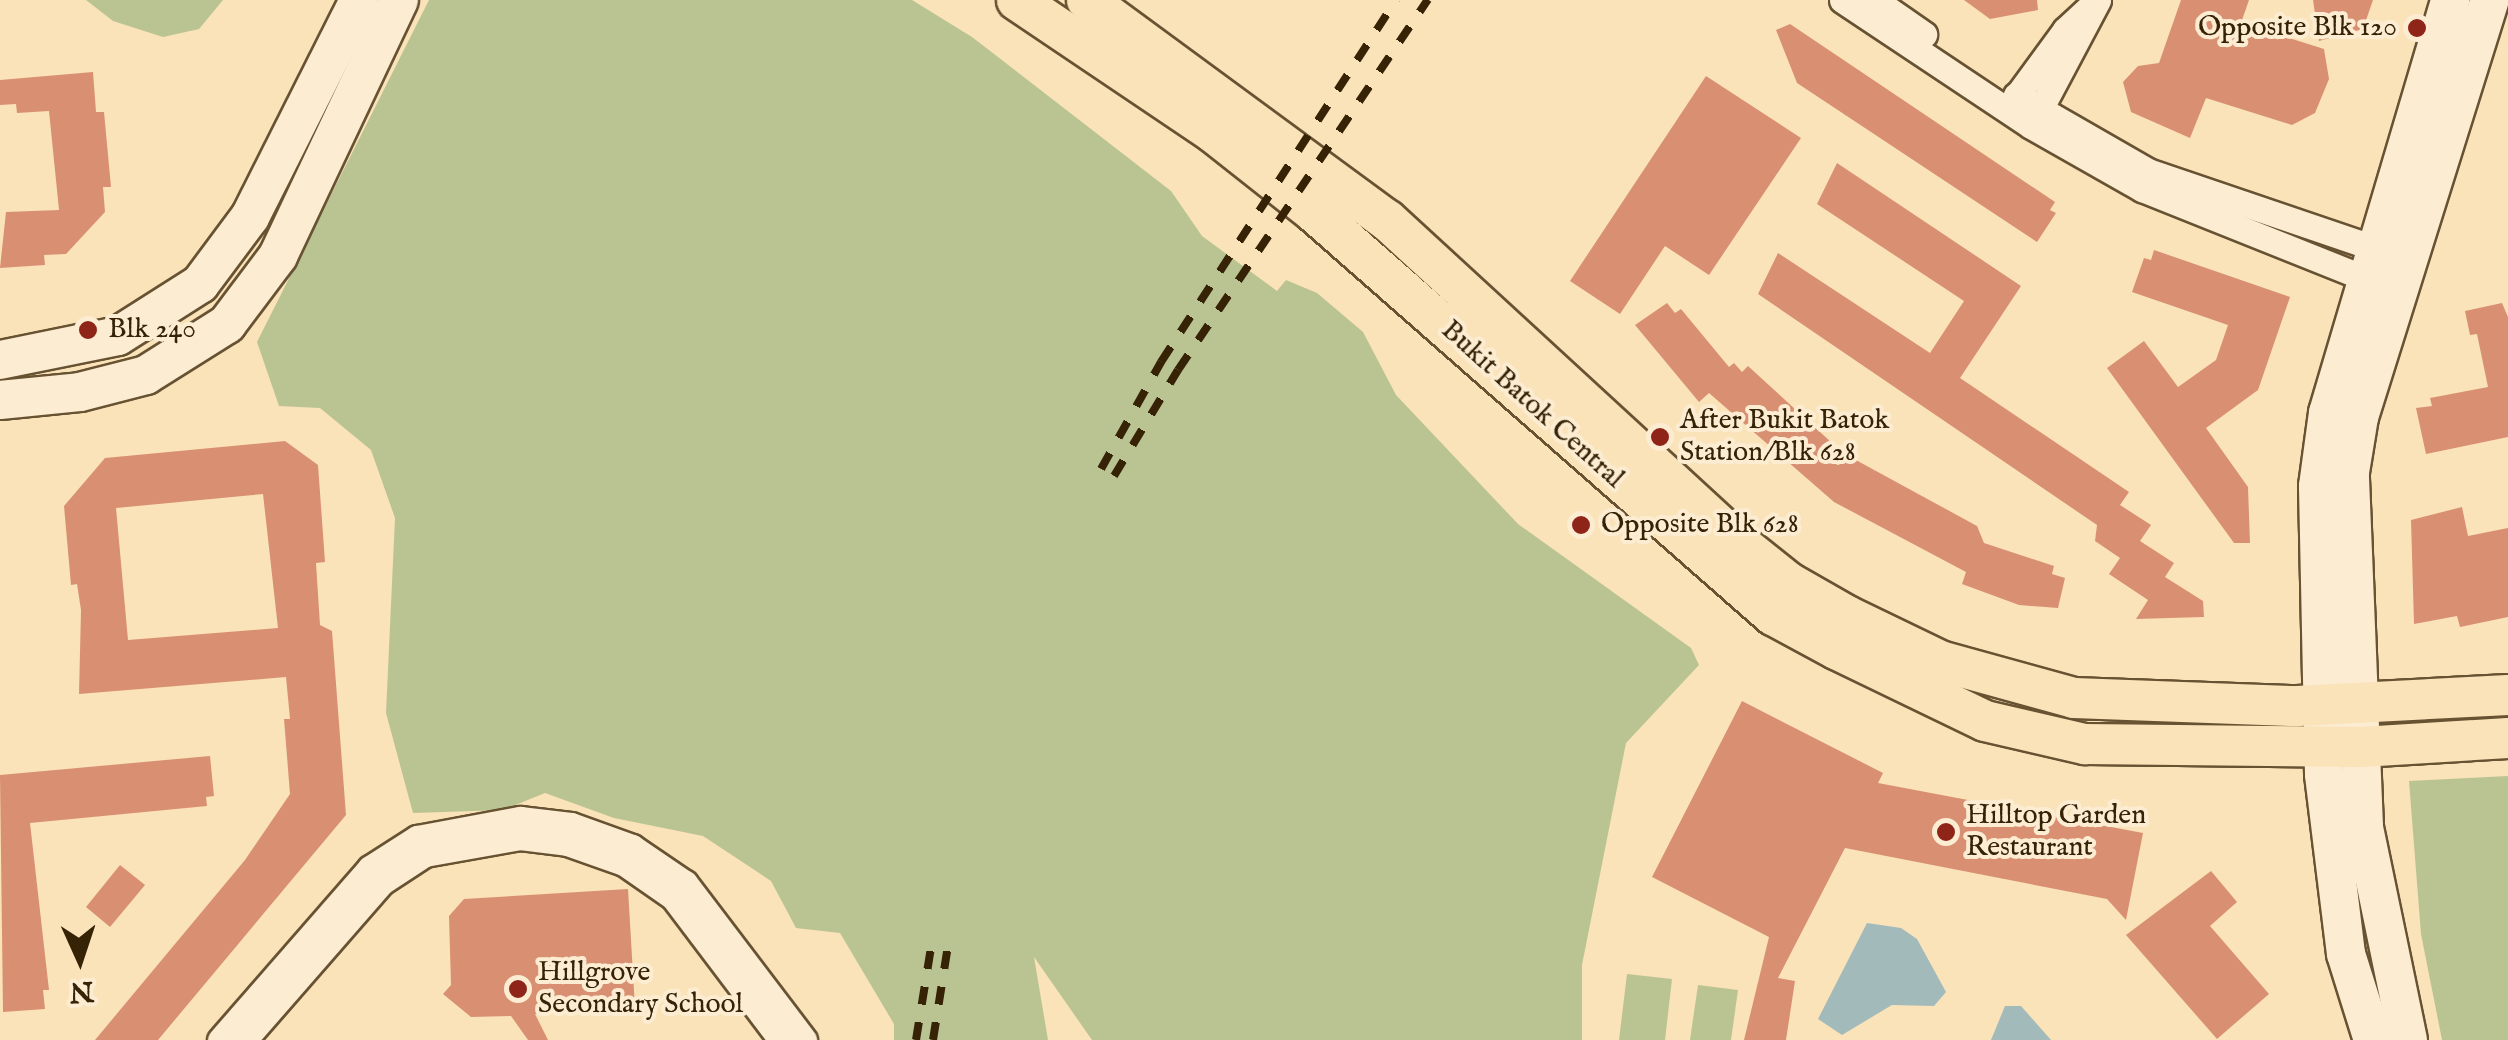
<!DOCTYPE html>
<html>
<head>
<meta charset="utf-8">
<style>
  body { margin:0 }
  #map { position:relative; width:2508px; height:1040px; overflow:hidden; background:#fae2b9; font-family:"IM FELL English",serif }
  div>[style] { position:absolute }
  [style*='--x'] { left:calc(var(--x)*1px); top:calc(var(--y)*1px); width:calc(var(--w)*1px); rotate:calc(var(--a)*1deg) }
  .green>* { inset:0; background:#bac492 }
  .water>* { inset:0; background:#a2bbba }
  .building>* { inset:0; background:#d99072 }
  .roads { filter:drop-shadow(2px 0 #675232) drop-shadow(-2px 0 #675232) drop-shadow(0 2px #675232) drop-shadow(0 -2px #675232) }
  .street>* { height:25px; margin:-12.5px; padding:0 12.5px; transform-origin:12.5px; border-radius:12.5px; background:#fcecd2 }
  .secondary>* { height:38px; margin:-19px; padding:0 19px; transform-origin:19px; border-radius:19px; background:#fcecd2 }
  .primary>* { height:40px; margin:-20px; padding:0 20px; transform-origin:20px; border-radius:20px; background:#fae2b9 }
  .rail>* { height:8px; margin-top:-4px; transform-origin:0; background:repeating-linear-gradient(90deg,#362205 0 18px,transparent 0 36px) }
  .dots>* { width:28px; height:28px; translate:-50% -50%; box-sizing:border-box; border:5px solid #fcecd2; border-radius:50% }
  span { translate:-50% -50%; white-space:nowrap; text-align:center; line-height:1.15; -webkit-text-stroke:8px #fcecd2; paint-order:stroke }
  .poi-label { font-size:28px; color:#362205 }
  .right { translate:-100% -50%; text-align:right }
  .left { translate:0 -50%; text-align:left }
  .street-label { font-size:28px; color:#362205 }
  .north { position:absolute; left:30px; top:910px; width:100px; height:100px; -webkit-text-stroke:8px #fcecd2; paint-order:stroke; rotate:177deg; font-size:28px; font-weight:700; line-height:40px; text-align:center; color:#362205 }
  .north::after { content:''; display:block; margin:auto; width:35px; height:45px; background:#362205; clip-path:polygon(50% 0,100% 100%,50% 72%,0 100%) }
</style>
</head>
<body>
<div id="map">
  <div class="green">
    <i style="clip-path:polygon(86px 0,223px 0,199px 29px,163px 37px,113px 21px)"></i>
    <i style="clip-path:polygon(429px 0,912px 0,972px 37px,1171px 191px,1202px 236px,1277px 291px,1286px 280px,1317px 293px,1363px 332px,1396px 395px,1518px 524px,1691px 648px,1699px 665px,1626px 743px,1582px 965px,1582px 1040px,1092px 1040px,1034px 957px,1048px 1040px,894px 1040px,894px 1024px,840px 933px,796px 928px,771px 881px,703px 836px,614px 818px,545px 793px,503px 810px,413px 813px,386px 713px,395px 518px,371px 450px,320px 408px,279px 406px,257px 342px)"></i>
    <i style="clip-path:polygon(2508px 776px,2508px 1040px,2442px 1040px,2421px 934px,2409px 781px)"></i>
    <i style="clip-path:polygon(1627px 974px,1672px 979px,1665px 1040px,1619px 1040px)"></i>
    <i style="clip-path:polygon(1698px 985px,1738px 990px,1731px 1040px,1690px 1040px)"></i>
  </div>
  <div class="water">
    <i style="clip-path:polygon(1867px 923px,1901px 928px,1917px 939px,1946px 992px,1934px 1006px,1892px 1005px,1842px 1035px,1818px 1019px)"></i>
    <i style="clip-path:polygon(2005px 1006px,2021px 1006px,2051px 1040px,1991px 1040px)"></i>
  </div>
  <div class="building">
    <i style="clip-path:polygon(1964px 0,2037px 0,2038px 10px,1990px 19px)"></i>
    <i style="clip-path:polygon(2181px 0,2249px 0,2241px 23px,2324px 49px,2329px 79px,2315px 113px,2292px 125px,2206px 98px,2190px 138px,2131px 112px,2123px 82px,2138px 66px,2159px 63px)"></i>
    <i style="clip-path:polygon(2313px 0,2373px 0,2363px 29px,2319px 41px)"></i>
    <i style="clip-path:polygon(1790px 24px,2055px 202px,2050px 210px,2056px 213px,2037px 242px,1797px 83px,1776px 30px)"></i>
    <i style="clip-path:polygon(93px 72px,96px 112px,104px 112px,111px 187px,103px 187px,105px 212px,66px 254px,44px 255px,45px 265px,0 268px,6px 212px,59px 210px,49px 111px,17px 113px,16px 104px,0 105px,0 80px)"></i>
    <i style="clip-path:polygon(1706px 76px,1801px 138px,1709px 275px,1665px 246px,1620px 314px,1570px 281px)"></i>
    <i style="clip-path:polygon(1837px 163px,2021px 286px,1960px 378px,2129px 492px,2120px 505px,2151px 525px,2140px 541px,2174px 563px,2165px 577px,2203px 601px,2204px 617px,2136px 619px,2148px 600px,2109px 574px,2120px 558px,2095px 541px,2097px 525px,1758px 294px,1778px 253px,1930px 353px,1964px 301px,1817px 204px)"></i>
    <i style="clip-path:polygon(2154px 250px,2290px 297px,2258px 390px,2206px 428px,2248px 487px,2250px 543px,2234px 543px,2107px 368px,2144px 341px,2178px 387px,2216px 360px,2228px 325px,2132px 292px,2144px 258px,2151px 260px)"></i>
    <i style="clip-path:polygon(1667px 303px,1675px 313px,1681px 309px,1729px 367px,1734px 363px,1742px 372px,1748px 366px,1843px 453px,1977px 526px,1984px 543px,2054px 566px,2052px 574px,2065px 578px,2058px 608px,2019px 605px,1962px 584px,1966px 572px,1834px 502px,1709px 393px,1699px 402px,1635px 325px)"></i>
    <i style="clip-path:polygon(2502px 303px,2508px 317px,2508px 437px,2426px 454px,2416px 408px,2432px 406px,2430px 398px,2488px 387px,2477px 334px,2470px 335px,2465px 311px)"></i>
    <i style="clip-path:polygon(evenodd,285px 441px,318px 465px,325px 562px,316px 563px,320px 625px,332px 631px,346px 815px,158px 1040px,95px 1040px,245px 860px,290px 794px,284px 719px,290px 719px,286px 677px,79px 694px,81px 610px,77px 584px,71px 585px,64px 506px,105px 458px,285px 441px,263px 494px,278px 628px,128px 640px,116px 508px,263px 494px)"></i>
    <i style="clip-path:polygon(2462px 507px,2468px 536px,2508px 528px,2508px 617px,2460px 627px,2457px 616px,2414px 624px,2411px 520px)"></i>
    <i style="clip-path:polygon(1742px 701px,1883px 773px,1878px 783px,2143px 833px,2126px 920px,2107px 899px,1845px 848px,1778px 978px,1795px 981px,1786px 1040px,1744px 1040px,1769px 937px,1652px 877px)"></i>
    <i style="clip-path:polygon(210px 756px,214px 796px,206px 797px,207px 806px,30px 823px,49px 990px,43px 990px,45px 1009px,3px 1012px,0 775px)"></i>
    <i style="clip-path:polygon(120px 865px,145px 885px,110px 927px,86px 907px)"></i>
    <i style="clip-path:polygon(2211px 871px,2237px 902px,2210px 926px,2269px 994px,2217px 1039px,2126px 935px)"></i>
    <i style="clip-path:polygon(628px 889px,635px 1008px,535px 1014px,548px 1040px,528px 1040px,511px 1016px,471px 1017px,443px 994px,451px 985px,449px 916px,464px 899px)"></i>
  </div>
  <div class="roads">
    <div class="street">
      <i style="--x:1842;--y:0;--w:227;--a:33.7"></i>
      <i style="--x:2031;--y:126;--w:128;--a:29.6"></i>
      <i style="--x:2142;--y:189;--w:255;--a:21.8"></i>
      <i style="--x:1875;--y:0;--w:60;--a:34.8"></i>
      <i style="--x:2016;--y:95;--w:152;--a:29.9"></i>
      <i style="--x:2148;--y:171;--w:258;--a:18.8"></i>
      <i style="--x:2008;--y:108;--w:97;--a:-53.8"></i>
      <i style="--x:2065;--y:30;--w:38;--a:-43"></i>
      <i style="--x:2033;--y:123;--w:139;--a:-62.1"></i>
      <i style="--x:220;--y:1040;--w:228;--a:-48.9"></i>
      <i style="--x:370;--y:868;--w:56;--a:-32.6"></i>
      <i style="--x:417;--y:838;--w:105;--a:-10.5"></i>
      <i style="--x:520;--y:819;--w:51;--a:6.7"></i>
      <i style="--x:571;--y:825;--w:65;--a:19.8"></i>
      <i style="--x:632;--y:847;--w:64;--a:34.2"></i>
      <i style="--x:685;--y:883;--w:197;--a:52.8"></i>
      <i style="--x:244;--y:1040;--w:210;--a:-48.9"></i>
      <i style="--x:382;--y:882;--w:51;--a:-33.1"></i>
      <i style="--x:425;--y:854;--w:97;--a:-10.1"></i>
      <i style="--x:520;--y:837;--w:47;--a:7.3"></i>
      <i style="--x:567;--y:843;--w:60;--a:19.3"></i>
      <i style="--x:624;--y:863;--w:60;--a:34.8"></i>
      <i style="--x:673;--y:897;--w:179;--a:52.9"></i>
    </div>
    <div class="secondary">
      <i style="--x:0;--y:360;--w:120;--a:-11.5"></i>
      <i style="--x:118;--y:336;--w:97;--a:-32.4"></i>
      <i style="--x:200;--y:284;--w:84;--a:-53.3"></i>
      <i style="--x:250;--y:217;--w:243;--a:-63.3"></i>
      <i style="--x:0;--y:400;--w:80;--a:-5.7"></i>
      <i style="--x:80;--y:392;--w:68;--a:-14.4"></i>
      <i style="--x:146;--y:375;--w:96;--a:-32.2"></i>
      <i style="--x:227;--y:324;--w:85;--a:-53.1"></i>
      <i style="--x:278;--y:256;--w:283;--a:-64.7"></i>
      <i style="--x:2373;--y:1040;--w:90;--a:-107.4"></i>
      <i style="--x:2346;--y:954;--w:181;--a:-97"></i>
      <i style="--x:2324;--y:774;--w:288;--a:-91.2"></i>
      <i style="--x:2318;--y:486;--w:74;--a:-82.2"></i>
      <i style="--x:2328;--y:413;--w:431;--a:-73.5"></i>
      <i style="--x:2408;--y:1040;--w:217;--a:-101.7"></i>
      <i style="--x:2364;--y:827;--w:355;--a:-92.3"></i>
      <i style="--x:2350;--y:472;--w:56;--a:-80.7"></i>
      <i style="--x:2359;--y:417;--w:437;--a:-72.6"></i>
    </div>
    <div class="primary">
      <i style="--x:1017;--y:0;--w:238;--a:34"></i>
      <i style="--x:1214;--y:133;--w:127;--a:38.3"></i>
      <i style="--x:1314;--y:212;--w:611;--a:41.28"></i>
      <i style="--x:1773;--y:615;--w:72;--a:28.4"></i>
      <i style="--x:1836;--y:649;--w:165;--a:25.8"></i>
      <i style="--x:1985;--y:721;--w:103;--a:13"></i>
      <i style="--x:2085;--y:744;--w:276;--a:0.6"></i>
      <i style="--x:2361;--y:747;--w:147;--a:-3.5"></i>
      <i style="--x:1087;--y:0;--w:372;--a:36.3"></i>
      <i style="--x:1387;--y:220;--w:465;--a:42.6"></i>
      <i style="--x:1729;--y:535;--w:77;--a:38.7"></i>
      <i style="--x:1789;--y:583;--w:67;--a:29.6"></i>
      <i style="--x:1847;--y:616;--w:103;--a:25.8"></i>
      <i style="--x:1940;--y:661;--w:139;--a:15.4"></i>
      <i style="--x:2074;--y:698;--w:223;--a:2.1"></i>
      <i style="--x:2297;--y:706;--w:211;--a:-3"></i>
    </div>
  </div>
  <div class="rail">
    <i style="--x:1101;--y:469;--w:123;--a:-60.7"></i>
    <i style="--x:1161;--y:362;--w:432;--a:-57"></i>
    <i style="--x:1114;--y:476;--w:124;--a:-58.9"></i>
    <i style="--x:1178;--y:370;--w:447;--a:-56"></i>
    <i style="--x:916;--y:1040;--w:106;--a:-80.8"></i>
    <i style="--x:933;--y:1040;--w:102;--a:-81"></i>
  </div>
  <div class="dots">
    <i style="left:2417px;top:28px;background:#8f2418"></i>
    <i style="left:88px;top:330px;background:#8f2418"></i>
    <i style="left:1660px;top:437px;background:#8f2418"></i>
    <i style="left:1581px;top:525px;background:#8f2418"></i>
    <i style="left:1946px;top:832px;background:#8f2418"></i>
    <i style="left:518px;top:989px;background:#8f2418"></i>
  </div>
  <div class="poi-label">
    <span class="right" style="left:2397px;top:28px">Opposite Blk 120</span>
    <span class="left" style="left:108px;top:330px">Blk 240</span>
    <span class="left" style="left:1680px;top:437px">After Bukit Batok<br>Station/Blk 628</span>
    <span class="left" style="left:1601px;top:525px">Opposite Blk 628</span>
    <span class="left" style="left:1966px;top:832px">Hilltop Garden<br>Restaurant</span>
    <span class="left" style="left:538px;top:989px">Hillgrove<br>Secondary School</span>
  </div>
  <div class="street-label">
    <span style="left:1532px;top:405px;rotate:42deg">Bukit Batok Central</span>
  </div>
  <div class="north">N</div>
</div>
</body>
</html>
